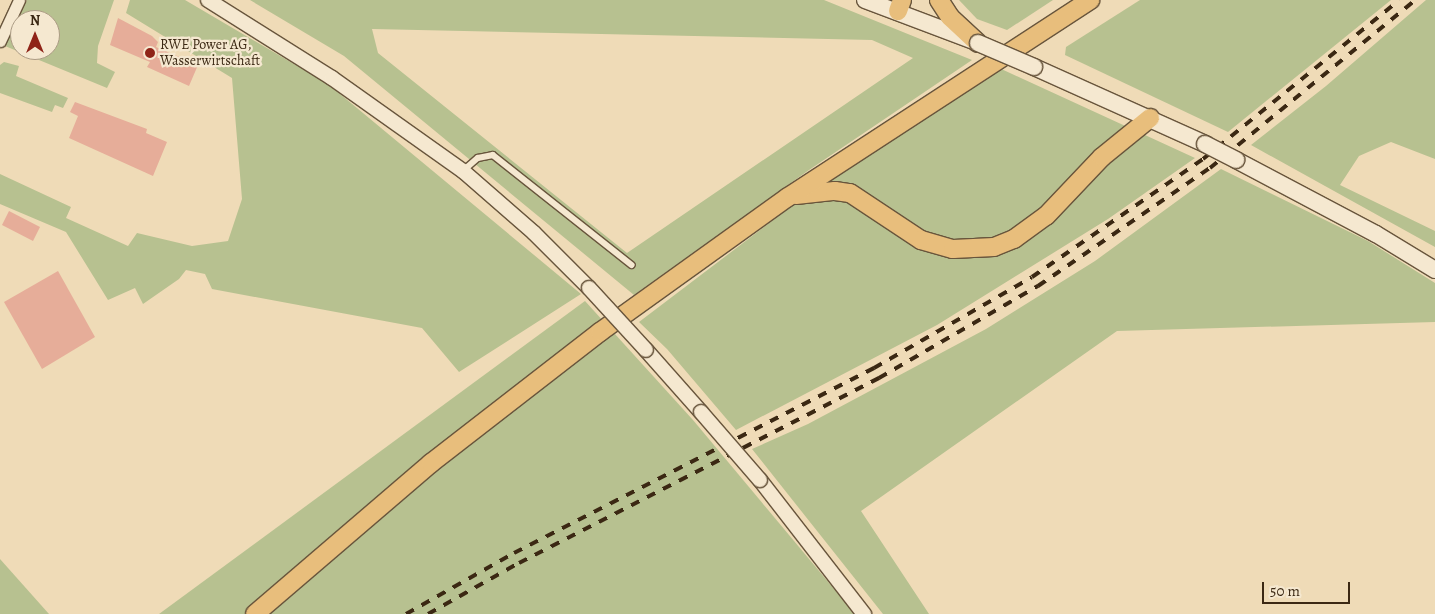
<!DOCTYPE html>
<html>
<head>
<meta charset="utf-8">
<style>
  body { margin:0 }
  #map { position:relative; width:1435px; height:614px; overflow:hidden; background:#efdbb7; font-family:Alegreya,serif }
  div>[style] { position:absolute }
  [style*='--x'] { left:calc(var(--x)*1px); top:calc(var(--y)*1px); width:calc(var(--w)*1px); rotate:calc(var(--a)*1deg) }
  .green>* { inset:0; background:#b7c190 }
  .building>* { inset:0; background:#e6ad99 }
  .roads { filter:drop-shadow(1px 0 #68553c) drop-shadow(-1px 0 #68553c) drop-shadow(0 1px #68553c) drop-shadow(0 -1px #68553c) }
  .service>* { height:5.5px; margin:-2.75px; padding:0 2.75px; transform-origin:2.75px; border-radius:2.75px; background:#f5e8d0 }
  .minor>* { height:11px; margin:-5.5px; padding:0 5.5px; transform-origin:5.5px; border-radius:5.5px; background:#f5e8d0 }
  .tertiary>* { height:14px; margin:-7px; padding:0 7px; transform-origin:7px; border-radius:7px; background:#f5e8d0 }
  .secondary>* { height:16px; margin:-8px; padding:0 8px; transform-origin:8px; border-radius:8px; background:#f5e8d0 }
  .primary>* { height:18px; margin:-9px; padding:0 9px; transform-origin:9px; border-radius:9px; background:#e8be7c }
  .rail>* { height:4px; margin-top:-2px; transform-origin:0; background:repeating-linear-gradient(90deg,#3b2813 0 9px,transparent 0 18px) }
  .bridges { filter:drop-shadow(1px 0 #68553c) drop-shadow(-1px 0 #68553c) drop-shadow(0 1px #68553c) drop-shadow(0 -1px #68553c) }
  .tertiary-bridge>* { height:14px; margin:-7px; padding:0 7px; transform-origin:7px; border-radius:7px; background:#f5e8d0 }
  .secondary-bridge>* { height:16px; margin:-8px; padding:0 8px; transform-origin:8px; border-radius:8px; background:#f5e8d0 }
  .dots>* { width:14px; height:14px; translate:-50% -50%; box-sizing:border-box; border:2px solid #f5e8d0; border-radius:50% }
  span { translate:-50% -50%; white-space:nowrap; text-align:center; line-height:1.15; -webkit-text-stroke:4.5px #f5e8d0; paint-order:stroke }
  .poi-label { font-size:14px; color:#3b2813 }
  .left { translate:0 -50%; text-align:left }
  .north { position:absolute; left:10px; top:10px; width:50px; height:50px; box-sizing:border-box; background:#f5e8d0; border:1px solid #ab9b84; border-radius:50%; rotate:0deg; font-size:14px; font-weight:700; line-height:20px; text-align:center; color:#3b2813 }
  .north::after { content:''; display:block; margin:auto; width:18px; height:22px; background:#8f2418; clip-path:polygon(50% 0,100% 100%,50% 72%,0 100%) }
  .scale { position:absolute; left:1262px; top:582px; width:88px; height:22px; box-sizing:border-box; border:2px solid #3b2813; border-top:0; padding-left:6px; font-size:15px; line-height:18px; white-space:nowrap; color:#3b2813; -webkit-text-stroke:4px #f5e8d0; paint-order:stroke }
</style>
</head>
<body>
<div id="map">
  <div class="green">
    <i style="clip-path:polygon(evenodd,27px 0,114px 0,98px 46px,97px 63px,115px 72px,107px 88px,5px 46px,27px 0,20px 20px,50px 20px,50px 50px,20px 50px,20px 20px)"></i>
    <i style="clip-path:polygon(130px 0,185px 0,328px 84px,581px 294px,459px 372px,422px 328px,212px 289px,205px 274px,186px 270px,179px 279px,143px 304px,135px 288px,108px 300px,66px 232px,0 204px,0 174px,71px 207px,66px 218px,128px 246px,137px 233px,192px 246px,228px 241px,242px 199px,232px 78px,126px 13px)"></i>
    <i style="clip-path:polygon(evenodd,250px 0,824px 0,972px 60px,809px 170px,634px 295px,344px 56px,250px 0,372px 29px,872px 40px,913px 58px,627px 253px,378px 53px,372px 29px)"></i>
    <i style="clip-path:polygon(959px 0,1053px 0,1007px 30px,977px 19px)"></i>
    <i style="clip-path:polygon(1140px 0,1391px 0,1228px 132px,1065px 55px,1066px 47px)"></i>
    <i style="clip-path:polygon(1426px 0,1435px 0,1435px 159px,1391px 142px,1359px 156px,1340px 185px,1435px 231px,1435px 247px,1251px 145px,1326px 86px)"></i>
    <i style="clip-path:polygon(4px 62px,19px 66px,16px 76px,68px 98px,63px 108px,55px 105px,52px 112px,0 93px,0 65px)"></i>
    <i style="clip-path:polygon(997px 67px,1195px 158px,1108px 219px,937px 325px,736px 430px,667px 349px,639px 322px,826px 180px)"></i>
    <i style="clip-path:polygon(1221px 169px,1368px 241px,1435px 283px,1435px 322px,1117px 331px,861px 511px,929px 614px,883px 614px,752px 449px,808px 424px,986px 329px,1095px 261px)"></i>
    <i style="clip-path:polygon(585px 301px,693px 420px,855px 614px,159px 614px)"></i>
    <i style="clip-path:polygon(0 559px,49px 614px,0 614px)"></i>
  </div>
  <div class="building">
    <i style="clip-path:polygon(118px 18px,152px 36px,158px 42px,156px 47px,198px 65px,189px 86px,147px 67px,150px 62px,110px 45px)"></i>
    <i style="clip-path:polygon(75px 102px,147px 129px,146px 133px,167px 142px,153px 176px,69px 138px,78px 116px,70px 112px)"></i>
    <i style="clip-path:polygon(9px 211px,40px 227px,33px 241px,2px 225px)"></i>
    <i style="clip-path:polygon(58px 271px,95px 337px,42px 369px,4px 302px)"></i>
  </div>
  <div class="roads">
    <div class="service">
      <i style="--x:464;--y:170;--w:18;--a:-41"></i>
      <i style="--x:478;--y:158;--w:15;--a:-11"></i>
      <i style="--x:493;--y:155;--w:177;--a:38.4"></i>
    </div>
    <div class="minor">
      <i style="--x:0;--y:41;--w:45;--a:-65.1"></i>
    </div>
    <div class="tertiary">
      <i style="--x:208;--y:0;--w:146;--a:32.2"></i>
      <i style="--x:332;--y:78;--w:161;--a:35.4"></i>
      <i style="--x:463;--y:171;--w:94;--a:41.1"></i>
      <i style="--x:534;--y:233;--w:78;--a:45"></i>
      <i style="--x:646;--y:350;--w:83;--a:48.4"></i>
      <i style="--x:760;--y:480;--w:170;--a:52.2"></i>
    </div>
    <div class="secondary">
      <i style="--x:865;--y:0;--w:119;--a:20.7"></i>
      <i style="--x:1034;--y:67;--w:188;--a:24.2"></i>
      <i style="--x:1236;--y:160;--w:158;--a:27.9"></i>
      <i style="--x:1376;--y:234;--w:69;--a:31.4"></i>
    </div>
    <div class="primary">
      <i style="--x:939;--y:0;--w:20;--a:57"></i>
      <i style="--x:950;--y:17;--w:38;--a:43"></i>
      <i style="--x:898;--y:11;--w:12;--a:-70"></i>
      <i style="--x:796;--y:195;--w:39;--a:-6"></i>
      <i style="--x:835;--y:191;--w:15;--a:8"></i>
      <i style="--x:850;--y:193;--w:85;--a:33.5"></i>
      <i style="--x:921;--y:240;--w:33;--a:16"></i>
      <i style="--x:953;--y:249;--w:41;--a:-2.8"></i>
      <i style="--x:994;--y:247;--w:22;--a:-22"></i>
      <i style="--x:1014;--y:239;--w:39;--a:-36"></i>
      <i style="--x:1046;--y:216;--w:81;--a:-46.5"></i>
      <i style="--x:1102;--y:157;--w:62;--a:-39.1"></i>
      <i style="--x:255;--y:614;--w:232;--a:-40.6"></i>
      <i style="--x:431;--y:463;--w:214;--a:-37.8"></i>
      <i style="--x:600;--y:332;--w:231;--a:-35.7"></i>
      <i style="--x:788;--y:197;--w:361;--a:-33.1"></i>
    </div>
  </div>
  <div class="rail">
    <i style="--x:406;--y:614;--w:124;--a:-29.5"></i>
    <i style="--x:514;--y:553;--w:405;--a:-27.2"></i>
    <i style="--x:874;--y:368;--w:182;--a:-29.9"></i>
    <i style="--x:1032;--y:277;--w:208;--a:-34.6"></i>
    <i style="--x:1203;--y:159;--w:252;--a:-39"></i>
    <i style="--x:428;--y:614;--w:104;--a:-29.3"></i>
    <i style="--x:519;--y:563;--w:405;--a:-27.2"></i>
    <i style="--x:879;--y:378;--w:184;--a:-30.1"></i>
    <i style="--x:1038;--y:286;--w:209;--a:-34.5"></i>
    <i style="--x:1210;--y:168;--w:265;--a:-39.3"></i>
  </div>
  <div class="bridges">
    <div class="tertiary-bridge">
      <i style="--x:589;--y:288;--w:84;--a:47.4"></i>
      <i style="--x:701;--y:412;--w:90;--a:49.1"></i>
    </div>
    <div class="secondary-bridge">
      <i style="--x:978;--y:43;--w:61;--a:23.2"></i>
      <i style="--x:1205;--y:144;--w:35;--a:27"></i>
    </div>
  </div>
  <div class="dots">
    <i style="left:150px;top:53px;background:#8f2418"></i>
  </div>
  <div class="poi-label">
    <span class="left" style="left:160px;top:53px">RWE Power AG,<br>Wasserwirtschaft</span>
  </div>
  <div class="north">N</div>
  <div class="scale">50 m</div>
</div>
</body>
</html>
